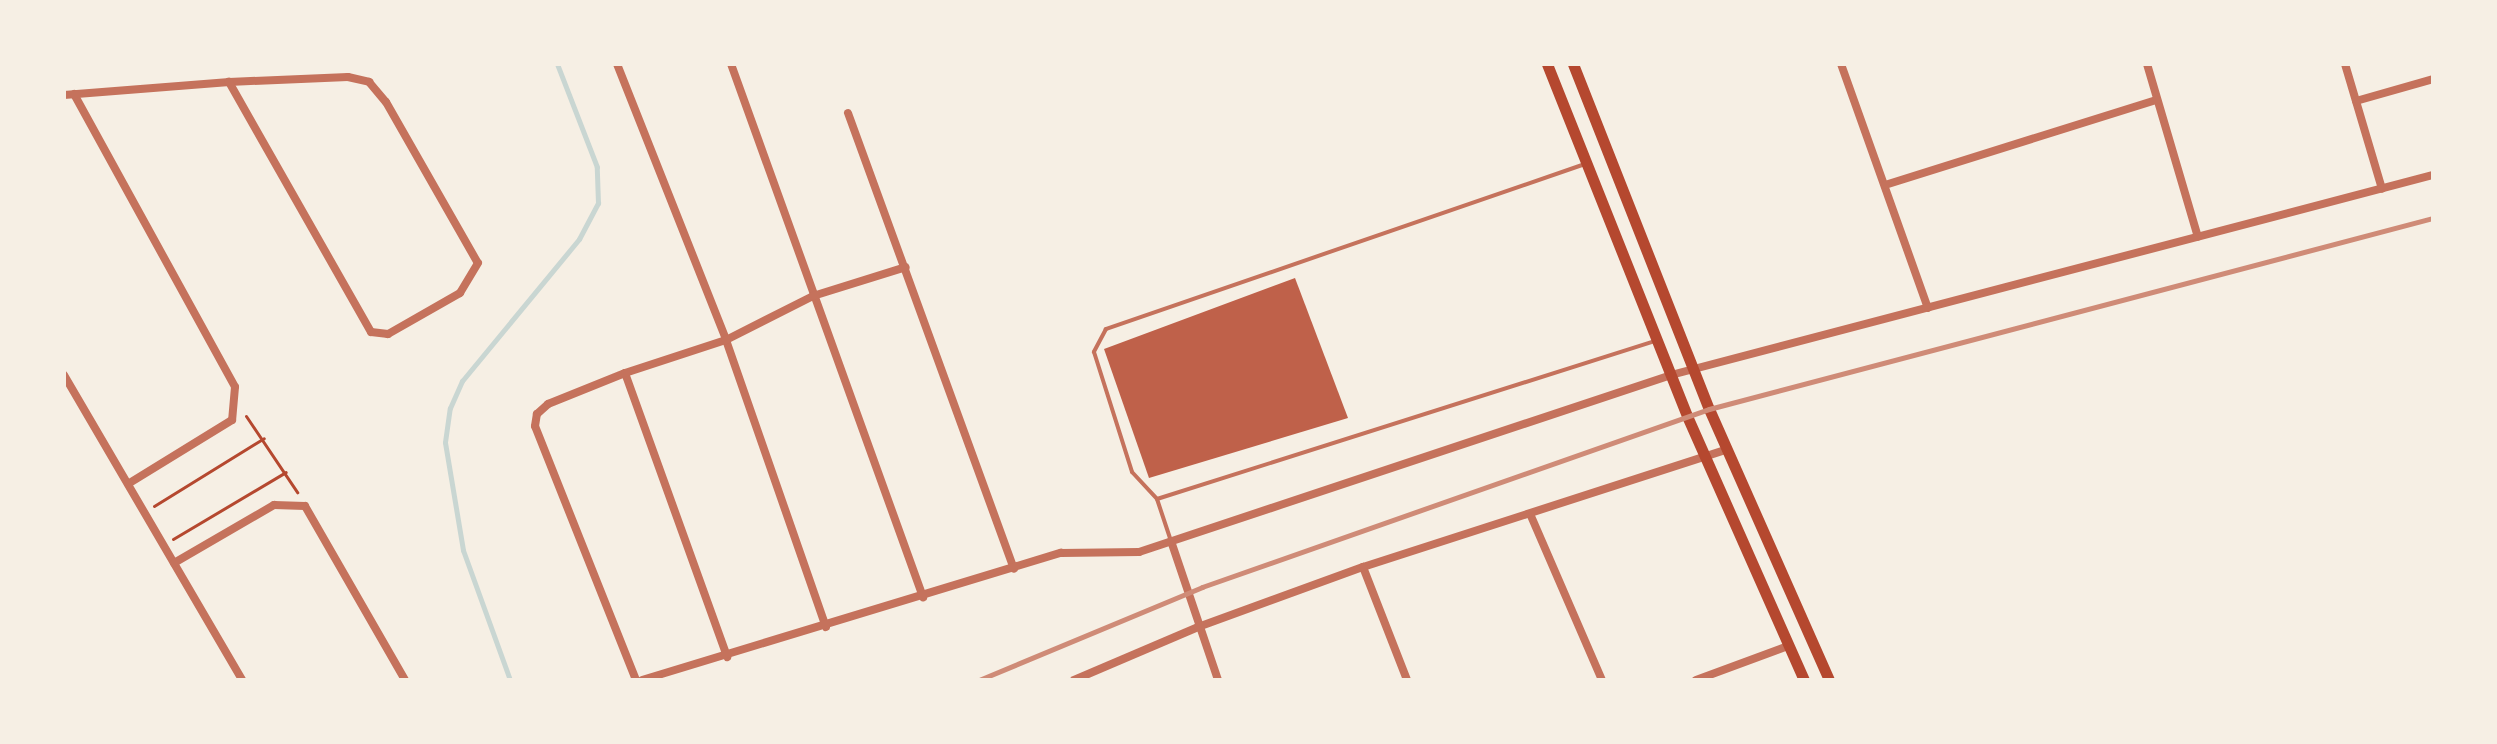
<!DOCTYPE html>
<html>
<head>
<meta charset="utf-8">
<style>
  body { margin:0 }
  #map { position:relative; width:2497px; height:744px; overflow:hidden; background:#f6efe4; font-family:"Source Sans 3",sans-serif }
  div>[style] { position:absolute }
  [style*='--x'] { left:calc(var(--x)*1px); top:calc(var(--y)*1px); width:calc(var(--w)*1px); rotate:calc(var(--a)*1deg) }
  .stream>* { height:5px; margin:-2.5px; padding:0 2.5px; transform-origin:2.5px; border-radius:2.5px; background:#c9d6d2 }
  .building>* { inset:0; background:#bf614a }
  .path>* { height:3px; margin:-1.5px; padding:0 1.5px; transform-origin:1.5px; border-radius:1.5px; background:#b5482f }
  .service>* { height:4px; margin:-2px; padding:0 2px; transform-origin:2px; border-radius:2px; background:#c5725c }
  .minor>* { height:8px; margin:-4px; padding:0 4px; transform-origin:4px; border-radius:4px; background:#c5725c }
  .secondary>* { height:11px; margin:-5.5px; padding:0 5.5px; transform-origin:5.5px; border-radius:5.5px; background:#b5482f }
  .rail>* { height:5px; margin:-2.5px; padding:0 2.5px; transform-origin:2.5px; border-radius:2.5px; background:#cf8b77 }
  span { translate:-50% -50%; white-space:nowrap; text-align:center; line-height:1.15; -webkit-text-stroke:8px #f6efe4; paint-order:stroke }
  .frame { position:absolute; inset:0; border:66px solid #f6efe4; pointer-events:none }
</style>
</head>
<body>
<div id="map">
  <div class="stream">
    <i style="--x:510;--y:680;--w:138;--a:-109.9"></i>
    <i style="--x:463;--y:550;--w:109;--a:-99.5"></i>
    <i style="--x:445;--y:442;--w:34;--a:-82"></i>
    <i style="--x:450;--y:408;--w:30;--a:-66"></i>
    <i style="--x:462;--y:381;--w:184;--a:-50.5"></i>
    <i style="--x:579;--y:239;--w:41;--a:-62.2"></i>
    <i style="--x:598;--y:203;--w:36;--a:-92"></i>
    <i style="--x:597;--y:167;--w:110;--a:-111.2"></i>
  </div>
  <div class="building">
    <i style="clip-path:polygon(1295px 278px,1348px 418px,1149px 478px,1104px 349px)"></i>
  </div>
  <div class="path">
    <i style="--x:246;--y:416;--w:92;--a:56.1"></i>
    <i style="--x:154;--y:506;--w:129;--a:-31.7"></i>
    <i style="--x:173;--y:539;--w:131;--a:-30.7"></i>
  </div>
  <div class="service">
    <i style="--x:1585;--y:164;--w:507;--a:160.99"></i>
    <i style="--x:1106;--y:329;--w:26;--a:118"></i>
    <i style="--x:1094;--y:352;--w:126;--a:72.4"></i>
    <i style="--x:1132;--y:472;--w:37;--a:47"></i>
    <i style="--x:1157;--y:499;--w:522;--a:-17.6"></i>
    <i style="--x:1157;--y:499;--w:44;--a:71.6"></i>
  </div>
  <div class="minor">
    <i style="--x:617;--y:64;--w:297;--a:68.4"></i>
    <i style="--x:726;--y:340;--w:304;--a:70.8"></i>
    <i style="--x:731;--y:64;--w:567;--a:70.19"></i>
    <i style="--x:1841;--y:64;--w:259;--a:70.4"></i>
    <i style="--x:2147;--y:64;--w:180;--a:73.6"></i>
    <i style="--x:2345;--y:64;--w:130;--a:73.5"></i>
    <i style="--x:74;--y:94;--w:334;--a:61.2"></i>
    <i style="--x:235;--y:387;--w:33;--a:95"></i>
    <i style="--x:232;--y:420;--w:122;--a:148.4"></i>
    <i style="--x:64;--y:95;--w:166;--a:-4.5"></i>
    <i style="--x:229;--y:82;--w:119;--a:-2.4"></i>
    <i style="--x:348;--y:77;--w:22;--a:13"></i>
    <i style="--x:369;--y:82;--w:26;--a:50"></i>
    <i style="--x:386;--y:102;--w:185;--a:60.3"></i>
    <i style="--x:478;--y:263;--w:35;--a:121"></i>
    <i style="--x:460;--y:293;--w:83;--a:150.3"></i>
    <i style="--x:388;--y:334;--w:17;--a:-173"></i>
    <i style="--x:371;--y:332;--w:288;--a:-119.6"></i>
    <i style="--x:2356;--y:101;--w:80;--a:-15.9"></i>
    <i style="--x:848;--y:113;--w:485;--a:70"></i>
    <i style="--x:1885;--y:185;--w:285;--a:-17.4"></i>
    <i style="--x:625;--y:373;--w:302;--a:70.2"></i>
    <i style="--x:64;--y:375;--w:353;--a:59.7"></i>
    <i style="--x:1531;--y:516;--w:179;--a:66.6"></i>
    <i style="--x:1171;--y:541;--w:147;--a:71.3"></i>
    <i style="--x:174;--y:563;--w:116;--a:-30.1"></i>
    <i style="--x:274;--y:505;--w:31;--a:2"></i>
    <i style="--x:305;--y:506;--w:201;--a:60.1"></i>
    <i style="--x:1363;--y:567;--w:121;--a:68.7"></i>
    <i style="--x:636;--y:680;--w:273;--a:-111.7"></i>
    <i style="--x:535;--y:426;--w:12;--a:-81"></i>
    <i style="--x:537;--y:414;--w:15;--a:-42"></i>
    <i style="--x:548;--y:404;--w:83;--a:-21.9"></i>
    <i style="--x:625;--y:373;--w:106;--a:-18.1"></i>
    <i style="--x:726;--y:340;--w:97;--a:-26.8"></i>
    <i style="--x:813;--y:296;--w:97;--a:-17.3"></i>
    <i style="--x:642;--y:680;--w:438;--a:-16.9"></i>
    <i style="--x:1061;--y:553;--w:78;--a:-0.7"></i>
    <i style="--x:1139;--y:552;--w:561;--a:-18.4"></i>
    <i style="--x:1671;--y:375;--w:788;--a:-14.71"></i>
    <i style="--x:1074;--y:680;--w:135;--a:-23.1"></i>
    <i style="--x:1198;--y:627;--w:176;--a:-20"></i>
    <i style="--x:1363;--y:567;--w:381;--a:-17.9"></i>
    <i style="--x:1696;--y:680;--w:98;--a:-20.3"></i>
  </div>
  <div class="secondary">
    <i style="--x:1547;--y:64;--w:379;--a:68.3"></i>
    <i style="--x:1687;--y:416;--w:289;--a:66.1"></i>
    <i style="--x:1573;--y:64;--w:371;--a:68.5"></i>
    <i style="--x:1709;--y:409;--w:296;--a:66.1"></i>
  </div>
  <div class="rail">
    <i style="--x:979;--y:680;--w:242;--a:-22.6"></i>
    <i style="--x:1202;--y:587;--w:537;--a:-19.35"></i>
    <i style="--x:1709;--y:409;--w:749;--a:-14.78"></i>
  </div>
  <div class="frame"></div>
</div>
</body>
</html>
